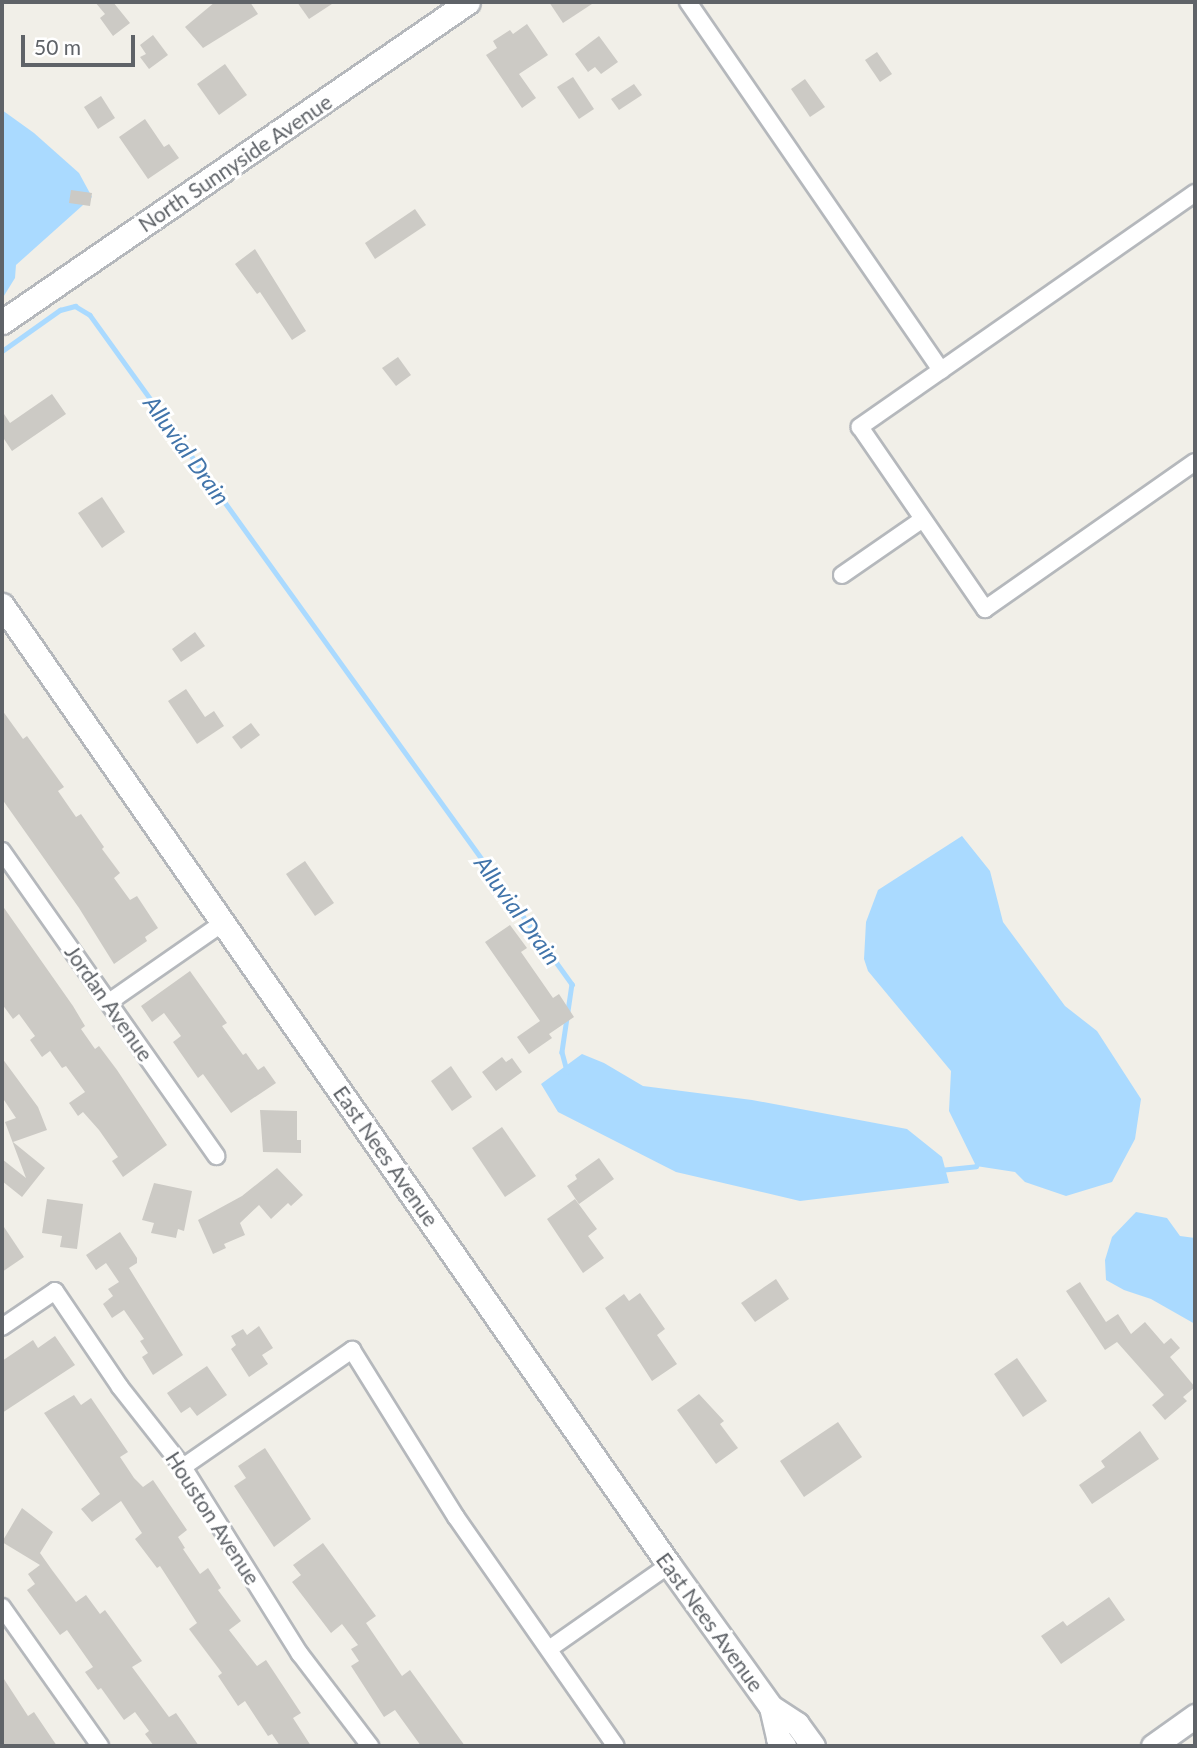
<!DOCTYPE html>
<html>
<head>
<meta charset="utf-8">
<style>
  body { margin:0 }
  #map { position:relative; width:1197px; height:1748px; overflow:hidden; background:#f1efe8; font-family:Lato,sans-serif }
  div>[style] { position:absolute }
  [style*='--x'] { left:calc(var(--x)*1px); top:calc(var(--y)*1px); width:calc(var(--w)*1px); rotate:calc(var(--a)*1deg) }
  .water>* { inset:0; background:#aadaff }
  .stream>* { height:4.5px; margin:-2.25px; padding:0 2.25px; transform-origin:2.25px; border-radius:2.25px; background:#aadaff }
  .building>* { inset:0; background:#cccac5 }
  .roads { filter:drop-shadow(2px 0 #b5b8bc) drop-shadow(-2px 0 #b5b8bc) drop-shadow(0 2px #b5b8bc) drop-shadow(0 -2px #b5b8bc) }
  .minor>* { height:16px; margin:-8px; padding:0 8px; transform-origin:8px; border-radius:8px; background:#fff }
  .secondary>* { height:23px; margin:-11.5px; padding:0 11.5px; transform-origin:11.5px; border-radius:11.5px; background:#fff }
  span { translate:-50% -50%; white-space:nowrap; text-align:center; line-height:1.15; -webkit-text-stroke:6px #fff; paint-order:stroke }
  .street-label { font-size:21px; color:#5f6368 }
  .water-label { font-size:23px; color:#4174aa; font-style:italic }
  .frame { position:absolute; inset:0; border:4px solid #5f6368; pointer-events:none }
  .scale { position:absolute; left:21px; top:35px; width:114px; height:32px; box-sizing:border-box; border:4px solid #5f6368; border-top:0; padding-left:9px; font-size:21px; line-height:24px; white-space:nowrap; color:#5f6368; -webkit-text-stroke:5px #fff; paint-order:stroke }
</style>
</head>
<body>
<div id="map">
  <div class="water">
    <i style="clip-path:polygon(2px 110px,34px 133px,79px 173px,92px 197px,16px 265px,15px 278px,2px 299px)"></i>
    <i style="clip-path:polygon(962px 836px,990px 871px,1003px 922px,1065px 1006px,1097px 1031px,1141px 1099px,1135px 1139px,1112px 1182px,1066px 1196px,1025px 1182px,1015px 1172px,976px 1166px,949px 1111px,951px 1071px,868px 971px,864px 959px,866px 922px,878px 890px)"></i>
    <i style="clip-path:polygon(582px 1054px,604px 1063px,643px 1086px,752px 1100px,907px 1129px,942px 1157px,949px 1183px,800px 1201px,676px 1172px,558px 1112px,541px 1084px)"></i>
    <i style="clip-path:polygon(1136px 1212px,1167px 1218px,1180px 1236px,1195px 1238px,1195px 1324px,1151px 1299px,1124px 1290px,1106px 1280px,1105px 1260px,1112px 1237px)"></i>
  </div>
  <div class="stream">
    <i style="--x:2;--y:351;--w:71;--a:-35.3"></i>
    <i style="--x:60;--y:310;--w:16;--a:-15"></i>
    <i style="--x:75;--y:306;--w:17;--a:31"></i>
    <i style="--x:90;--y:315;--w:825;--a:54.23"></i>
    <i style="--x:572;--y:984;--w:69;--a:98.4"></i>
    <i style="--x:562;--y:1052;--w:20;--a:75"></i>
    <i style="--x:940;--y:1170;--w:36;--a:-6"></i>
    <i style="--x:976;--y:1166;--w:4;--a:-56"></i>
  </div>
  <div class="building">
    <i style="clip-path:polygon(95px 2px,113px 2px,130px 23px,113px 36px,100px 18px,105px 14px)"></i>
    <i style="clip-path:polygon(215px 2px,250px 2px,258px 14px,203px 48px,185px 27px)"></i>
    <i style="clip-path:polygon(297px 2px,335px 2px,309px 19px)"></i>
    <i style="clip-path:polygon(549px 2px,595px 2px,563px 23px)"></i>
    <i style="clip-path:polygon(527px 24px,548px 55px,519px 74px,536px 98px,522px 108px,486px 55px,497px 48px,493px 41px,510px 30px,513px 34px)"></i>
    <i style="clip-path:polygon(153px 35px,168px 55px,149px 69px,140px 57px,146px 54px,140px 45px)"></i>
    <i style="clip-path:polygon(599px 36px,618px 62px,601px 74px,595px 67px,588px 72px,575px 54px)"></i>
    <i style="clip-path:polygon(877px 52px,892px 74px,880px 82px,865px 60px)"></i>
    <i style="clip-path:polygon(225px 64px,247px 95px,219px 115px,197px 84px)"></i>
    <i style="clip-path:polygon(573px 77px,594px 109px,579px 119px,557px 87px)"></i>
    <i style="clip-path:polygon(805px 79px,825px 107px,810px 117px,791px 89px)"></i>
    <i style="clip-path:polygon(634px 84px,642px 95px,619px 110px,611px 99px)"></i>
    <i style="clip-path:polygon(101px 96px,115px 118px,98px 129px,84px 107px)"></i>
    <i style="clip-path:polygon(145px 119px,164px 147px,169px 144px,179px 158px,148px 179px,119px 137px)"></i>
    <i style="clip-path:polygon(71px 190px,92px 193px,90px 206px,69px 203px)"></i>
    <i style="clip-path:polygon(415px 209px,426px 225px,375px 259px,365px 243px)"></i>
    <i style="clip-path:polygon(255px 249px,306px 331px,292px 340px,260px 292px,257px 294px,235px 264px)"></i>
    <i style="clip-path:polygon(398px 357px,411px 375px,396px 386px,382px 368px)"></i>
    <i style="clip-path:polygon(52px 394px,66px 414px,12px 451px,2px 436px,2px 411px,10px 423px)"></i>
    <i style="clip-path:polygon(102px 497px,125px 532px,102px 548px,78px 513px)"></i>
    <i style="clip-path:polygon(195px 632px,205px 646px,181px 662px,172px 649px)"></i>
    <i style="clip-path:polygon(186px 689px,205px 717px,214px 711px,224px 726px,197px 744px,168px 701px)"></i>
    <i style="clip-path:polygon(2px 710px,23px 739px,27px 736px,64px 787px,58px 791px,76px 817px,81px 814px,104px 847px,102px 849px,120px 873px,114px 878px,130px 900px,137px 896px,158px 928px,145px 937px,147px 941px,114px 964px,79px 908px,2px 799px)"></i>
    <i style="clip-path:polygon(251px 723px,260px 735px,241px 749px,232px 737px)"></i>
    <i style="clip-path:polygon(305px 861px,334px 903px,315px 916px,286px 874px)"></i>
    <i style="clip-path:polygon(2px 905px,73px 1006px,85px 1026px,81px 1029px,95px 1049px,99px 1046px,117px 1070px,167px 1145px,123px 1177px,112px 1161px,118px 1157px,99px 1130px,83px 1112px,78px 1116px,69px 1103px,85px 1092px,66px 1066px,62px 1068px,50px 1051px,42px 1057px,30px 1040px,35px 1036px,19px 1014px,13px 1019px,2px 1004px)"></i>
    <i style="clip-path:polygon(510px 925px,527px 948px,521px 952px,553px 998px,559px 994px,574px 1017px,549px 1034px,552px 1038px,529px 1054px,517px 1037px,540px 1021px,485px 942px)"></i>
    <i style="clip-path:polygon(190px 971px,227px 1023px,222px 1026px,243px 1055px,246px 1053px,258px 1070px,264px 1066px,276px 1083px,231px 1113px,203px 1074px,198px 1078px,173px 1042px,181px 1036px,164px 1013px,152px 1022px,141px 1006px)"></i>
    <i style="clip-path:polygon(502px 1057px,506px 1062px,512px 1058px,522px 1072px,496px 1091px,482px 1072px)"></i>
    <i style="clip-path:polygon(2px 1058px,38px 1107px,47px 1130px,13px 1142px,45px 1168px,22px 1197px,2px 1181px,2px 1159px,26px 1178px,5px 1122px,16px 1118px,2px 1097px)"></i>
    <i style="clip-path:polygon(451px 1066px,472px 1097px,452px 1111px,431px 1081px)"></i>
    <i style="clip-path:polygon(260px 1110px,297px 1111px,297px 1140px,301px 1140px,301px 1153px,263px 1152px)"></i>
    <i style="clip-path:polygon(502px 1127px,536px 1176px,505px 1197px,472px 1148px)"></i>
    <i style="clip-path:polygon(599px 1158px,614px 1179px,579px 1204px,567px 1186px,577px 1179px,575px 1175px)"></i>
    <i style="clip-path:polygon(277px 1168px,303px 1195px,291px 1206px,288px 1203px,271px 1219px,259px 1205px,240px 1223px,245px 1235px,224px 1244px,226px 1248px,213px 1254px,198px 1220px,242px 1196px)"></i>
    <i style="clip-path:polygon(154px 1183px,192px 1191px,184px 1231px,178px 1229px,176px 1238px,151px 1233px,154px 1223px,142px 1220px)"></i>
    <i style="clip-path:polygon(47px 1199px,83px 1204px,77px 1249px,60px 1247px,62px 1236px,42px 1233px)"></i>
    <i style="clip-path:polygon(575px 1199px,597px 1229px,588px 1236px,604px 1258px,583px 1273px,547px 1219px)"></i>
    <i style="clip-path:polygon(2px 1224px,24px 1257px,2px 1272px)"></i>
    <i style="clip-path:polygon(120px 1232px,137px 1258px,137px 1263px,129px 1268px,183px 1355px,153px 1375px,142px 1357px,148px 1353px,140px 1341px,144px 1339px,124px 1310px,112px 1318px,103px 1304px,113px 1296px,108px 1289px,119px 1282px,106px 1263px,96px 1270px,86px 1255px)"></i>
    <i style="clip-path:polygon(776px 1279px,789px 1299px,755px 1322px,741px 1303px)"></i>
    <i style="clip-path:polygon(1080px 1282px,1106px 1322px,1118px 1314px,1131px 1334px,1145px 1322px,1164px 1344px,1171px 1338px,1180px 1348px,1170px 1357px,1195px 1387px,1183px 1397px,1187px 1401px,1165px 1420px,1152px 1405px,1164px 1395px,1117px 1342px,1105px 1350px,1066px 1291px)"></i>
    <i style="clip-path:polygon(640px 1293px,665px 1329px,657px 1335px,677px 1364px,652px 1381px,605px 1308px,624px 1294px,629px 1301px)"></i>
    <i style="clip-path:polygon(259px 1326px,273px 1348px,262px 1355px,268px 1364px,249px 1377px,231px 1349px,236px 1345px,231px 1336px,243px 1329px,247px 1335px)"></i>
    <i style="clip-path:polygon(55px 1336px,75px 1365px,2px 1413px,2px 1361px,33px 1340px,38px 1348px)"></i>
    <i style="clip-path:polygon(1017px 1358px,1047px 1401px,1023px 1417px,994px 1374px)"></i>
    <i style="clip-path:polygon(207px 1366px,227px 1395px,197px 1416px,190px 1407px,181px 1413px,167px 1393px)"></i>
    <i style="clip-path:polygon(699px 1394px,724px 1421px,720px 1424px,738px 1448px,716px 1464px,677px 1410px)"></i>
    <i style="clip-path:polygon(74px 1395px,81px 1405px,91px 1398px,128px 1452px,120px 1457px,134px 1478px,143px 1487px,153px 1480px,187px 1530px,178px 1537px,185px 1548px,183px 1549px,200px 1574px,208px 1568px,221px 1588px,218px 1590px,241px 1621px,229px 1630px,257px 1666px,266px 1660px,301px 1713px,293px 1718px,311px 1746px,280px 1746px,272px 1734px,268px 1736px,245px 1701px,238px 1706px,218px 1676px,222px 1673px,189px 1629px,197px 1623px,160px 1566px,157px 1568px,135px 1539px,142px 1533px,121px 1501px,92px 1522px,81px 1509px,100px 1494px,44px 1413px)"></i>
    <i style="clip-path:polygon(838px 1422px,862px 1457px,804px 1497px,780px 1461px)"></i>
    <i style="clip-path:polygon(1140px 1431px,1159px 1459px,1092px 1504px,1079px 1485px,1105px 1467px,1101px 1461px)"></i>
    <i style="clip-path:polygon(265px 1448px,311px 1519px,274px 1547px,234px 1486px,246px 1478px,238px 1466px)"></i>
    <i style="clip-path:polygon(22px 1508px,53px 1532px,40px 1553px,52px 1570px,76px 1602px,86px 1595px,100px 1614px,105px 1610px,142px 1661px,132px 1667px,169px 1717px,176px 1713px,199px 1746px,154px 1746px,145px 1734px,149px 1731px,135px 1712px,124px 1720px,101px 1688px,98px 1690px,85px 1672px,93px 1667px,67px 1630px,60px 1635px,27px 1590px,35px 1584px,28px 1574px,40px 1565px,2px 1542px)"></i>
    <i style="clip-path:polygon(323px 1543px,376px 1616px,366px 1623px,402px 1676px,410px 1670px,465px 1746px,421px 1746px,395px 1710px,384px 1717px,351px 1666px,359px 1661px,351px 1649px,358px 1645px,342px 1624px,331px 1633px,292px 1582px,301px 1575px,293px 1565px)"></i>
    <i style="clip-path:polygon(1109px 1597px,1125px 1620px,1061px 1664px,1041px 1636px,1063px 1621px,1067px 1626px)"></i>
    <i style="clip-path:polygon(2px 1676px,28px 1716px,34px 1712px,57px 1746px,2px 1746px)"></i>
  </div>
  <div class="roads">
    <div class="minor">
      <i style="--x:688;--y:2;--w:447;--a:55.5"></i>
      <i style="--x:1195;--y:193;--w:409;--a:145.1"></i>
      <i style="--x:860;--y:427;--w:221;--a:55.5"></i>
      <i style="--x:985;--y:609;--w:256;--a:-35"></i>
      <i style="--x:842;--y:575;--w:98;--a:-34.7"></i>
      <i style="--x:2;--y:851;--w:373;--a:54.9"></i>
      <i style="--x:109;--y:1002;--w:140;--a:-34.8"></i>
      <i style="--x:2;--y:1327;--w:64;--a:-34.2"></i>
      <i style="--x:55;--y:1291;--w:116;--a:55.9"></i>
      <i style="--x:120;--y:1387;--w:102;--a:51.8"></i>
      <i style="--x:183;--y:1467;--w:221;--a:58"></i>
      <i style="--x:300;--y:1654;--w:116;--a:52.7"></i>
      <i style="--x:183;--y:1467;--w:206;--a:-34.7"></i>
      <i style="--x:352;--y:1350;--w:197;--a:58.1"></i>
      <i style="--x:456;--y:1517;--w:279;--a:55.1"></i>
      <i style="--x:2;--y:1607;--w:170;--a:54.8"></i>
      <i style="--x:549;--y:1649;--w:146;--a:-35"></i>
    </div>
    <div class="secondary">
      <i style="--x:2;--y:322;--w:565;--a:-34.48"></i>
      <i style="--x:2;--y:605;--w:1169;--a:55.21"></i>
      <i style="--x:669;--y:1565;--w:175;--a:54.3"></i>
      <i style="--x:771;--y:1707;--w:31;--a:33"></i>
      <i style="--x:797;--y:1724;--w:27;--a:54"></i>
      <i style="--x:771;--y:1707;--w:32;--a:77"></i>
      <i style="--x:778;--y:1738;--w:10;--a:53"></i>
      <i style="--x:1153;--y:1746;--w:52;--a:-35.5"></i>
    </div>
  </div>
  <div class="street-label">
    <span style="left:235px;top:163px;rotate:-34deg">North Sunnyside Avenue</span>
    <span style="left:109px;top:1003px;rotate:55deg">Jordan Avenue</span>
    <span style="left:386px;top:1156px;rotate:55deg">East Nees Avenue</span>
    <span style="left:213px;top:1518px;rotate:57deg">Houston Avenue</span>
    <span style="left:710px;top:1622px;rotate:54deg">East Nees Avenue</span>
  </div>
  <div class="water-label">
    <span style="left:187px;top:450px;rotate:54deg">Alluvial Drain</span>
    <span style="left:518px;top:910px;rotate:54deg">Alluvial Drain</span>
  </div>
  <div class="frame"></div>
  <div class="scale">50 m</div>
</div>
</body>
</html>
